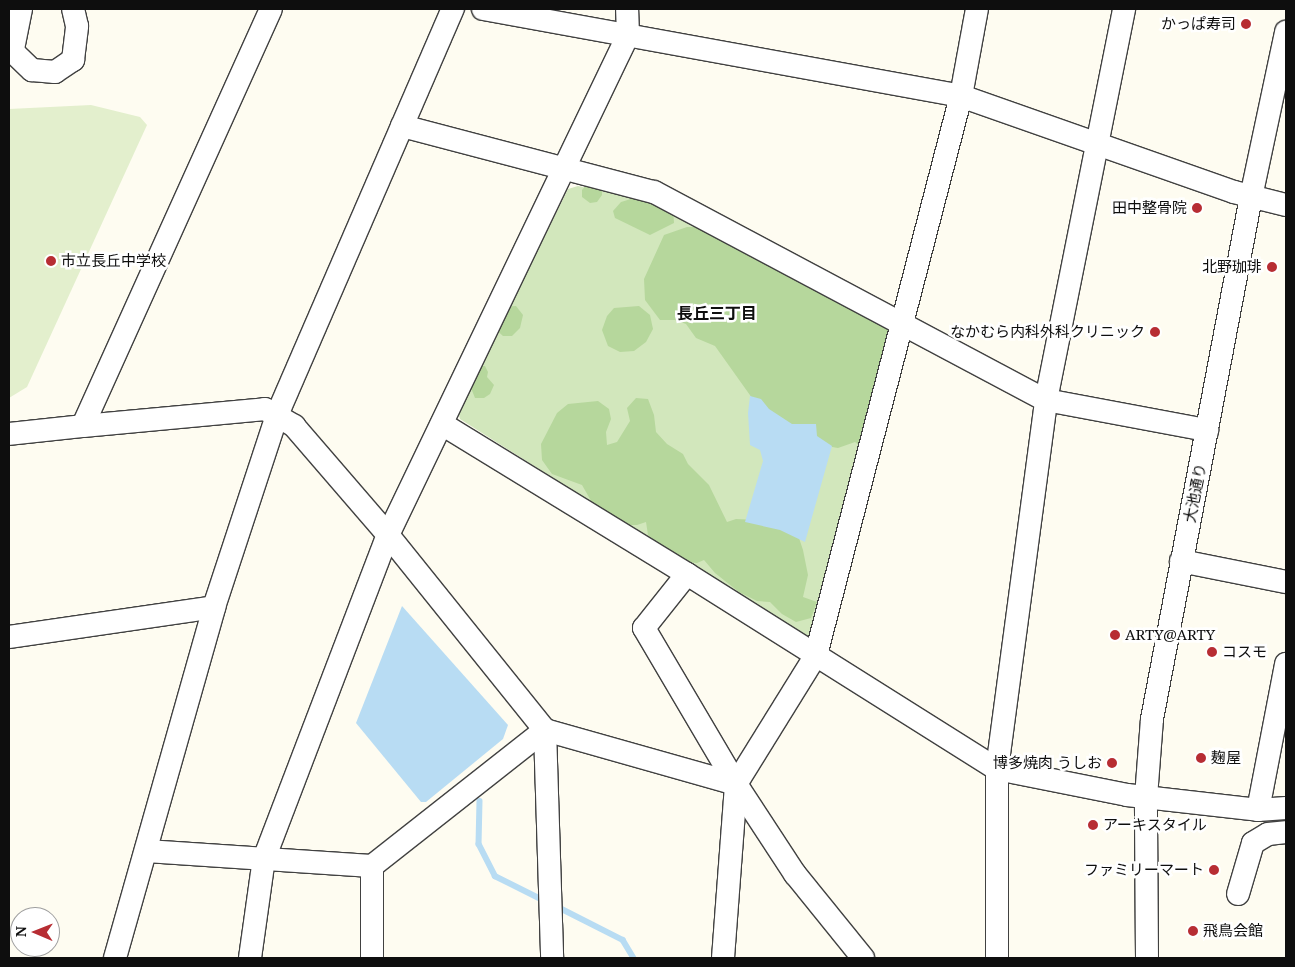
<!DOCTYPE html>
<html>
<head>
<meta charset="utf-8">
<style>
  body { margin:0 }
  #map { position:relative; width:1295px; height:967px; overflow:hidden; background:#fefcf1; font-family:"Noto Serif","Noto Sans JP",serif }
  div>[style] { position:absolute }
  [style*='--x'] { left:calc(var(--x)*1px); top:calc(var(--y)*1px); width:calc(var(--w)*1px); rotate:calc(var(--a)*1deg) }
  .green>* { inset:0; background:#d2e7bc }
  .forest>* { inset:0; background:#b6d79c }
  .pitch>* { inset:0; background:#e3efcd }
  .water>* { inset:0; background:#b8dcf3 }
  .stream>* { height:5.5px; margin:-2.75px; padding:0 2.75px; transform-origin:2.75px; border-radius:2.75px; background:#b8dcf3 }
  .roads { filter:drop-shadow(1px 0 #414141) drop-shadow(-1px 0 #414141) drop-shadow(0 1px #414141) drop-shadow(0 -1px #414141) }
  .minor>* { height:22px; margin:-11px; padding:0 11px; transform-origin:11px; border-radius:11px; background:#fff }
  .dots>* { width:14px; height:14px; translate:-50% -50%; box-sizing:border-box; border:2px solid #fff; border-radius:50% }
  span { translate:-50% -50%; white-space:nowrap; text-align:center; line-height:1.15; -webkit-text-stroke:5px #fff; paint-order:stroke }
  .poi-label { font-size:15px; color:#0e0e0e }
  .right { translate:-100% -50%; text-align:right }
  .left { translate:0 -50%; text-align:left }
  .street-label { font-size:15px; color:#0e0e0e }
  .neighbourhood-label { font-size:16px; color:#0e0e0e; font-weight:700 }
  .frame { position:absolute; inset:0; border:10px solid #0e0e0e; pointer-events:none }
  .north { position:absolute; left:10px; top:907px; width:50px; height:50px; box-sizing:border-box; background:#fff; border:1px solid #9f9f9f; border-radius:50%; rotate:271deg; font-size:14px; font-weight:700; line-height:20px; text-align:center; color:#0e0e0e }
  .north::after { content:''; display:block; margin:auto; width:18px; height:22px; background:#b72d33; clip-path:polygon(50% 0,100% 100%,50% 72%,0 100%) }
</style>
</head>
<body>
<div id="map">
  <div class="green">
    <i style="clip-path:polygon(578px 186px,651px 202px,893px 327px,814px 635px,807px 639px,460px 419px,458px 411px,568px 189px)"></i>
  </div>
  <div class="forest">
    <i style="clip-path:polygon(587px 184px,602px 188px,602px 195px,597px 202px,590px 203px,582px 197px,582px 190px)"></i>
    <i style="clip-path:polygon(644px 195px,673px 209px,674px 223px,650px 235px,615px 218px,613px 211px,621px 202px)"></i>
    <i style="clip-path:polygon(687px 227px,705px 227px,898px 327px,866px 416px,859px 445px,855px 442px,838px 448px,821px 445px,757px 405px,715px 346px,696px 338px,686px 324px,675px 320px,660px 320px,645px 300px,644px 279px,664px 235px)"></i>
    <i style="clip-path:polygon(516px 306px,523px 315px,520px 328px,512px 336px,503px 336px,494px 328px,503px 307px)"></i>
    <i style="clip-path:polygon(639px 306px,650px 315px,653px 329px,646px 342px,634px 351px,620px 352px,608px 346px,602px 330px,607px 316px,614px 308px)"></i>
    <i style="clip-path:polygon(485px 366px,488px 372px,487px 377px,494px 385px,490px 394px,484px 398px,475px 398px,469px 383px,475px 367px)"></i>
    <i style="clip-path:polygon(636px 398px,648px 399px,654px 415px,656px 432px,667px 444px,683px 454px,688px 464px,709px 485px,727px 522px,736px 519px,758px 520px,797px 532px,803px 550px,808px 575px,803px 597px,817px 602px,811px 618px,796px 622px,782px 614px,770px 602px,757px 601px,739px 592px,715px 573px,704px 560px,697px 563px,676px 561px,660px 551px,648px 535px,646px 522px,637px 525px,619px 525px,598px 513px,582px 485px,552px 474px,542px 460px,541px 444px,557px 413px,568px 404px,598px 401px,609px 409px,611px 419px,606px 432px,607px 445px,617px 442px,630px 421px,627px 408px)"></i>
  </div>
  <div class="pitch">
    <i style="clip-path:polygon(91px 105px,140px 117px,147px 125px,27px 387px,9px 398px,9px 109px)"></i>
  </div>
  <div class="water">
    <i style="clip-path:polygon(750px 396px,761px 399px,769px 409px,792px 424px,816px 424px,817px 436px,832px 446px,805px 542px,780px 530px,745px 522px,763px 461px,760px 450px,750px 445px,748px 413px)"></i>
    <i style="clip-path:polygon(402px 606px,508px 725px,503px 739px,426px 802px,421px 802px,356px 723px)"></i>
  </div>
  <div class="stream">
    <i style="--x:480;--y:801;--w:43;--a:91.3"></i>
    <i style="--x:479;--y:844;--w:36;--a:63"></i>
    <i style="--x:495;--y:876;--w:56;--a:26.6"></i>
    <i style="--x:556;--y:906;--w:75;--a:26.9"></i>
    <i style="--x:623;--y:940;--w:21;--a:59"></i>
  </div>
  <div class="roads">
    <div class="minor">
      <i style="--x:271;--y:9;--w:457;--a:114.3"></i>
      <i style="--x:83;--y:426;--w:183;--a:-5.3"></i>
      <i style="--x:265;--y:409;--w:34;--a:30"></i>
      <i style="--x:294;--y:426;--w:144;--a:49.2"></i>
      <i style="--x:388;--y:535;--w:250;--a:51.2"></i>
      <i style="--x:545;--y:730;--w:228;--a:88.2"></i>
      <i style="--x:483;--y:9;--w:486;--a:10.3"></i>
      <i style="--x:961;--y:96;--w:289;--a:19.4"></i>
      <i style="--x:1234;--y:192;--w:54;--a:14"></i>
      <i style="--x:9;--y:48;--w:32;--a:44"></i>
      <i style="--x:32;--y:70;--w:23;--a:5"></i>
      <i style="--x:55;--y:72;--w:22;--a:-34"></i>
      <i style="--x:73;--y:60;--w:34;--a:-83"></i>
      <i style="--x:77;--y:26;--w:17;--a:-103"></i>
      <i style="--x:13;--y:49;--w:41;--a:-78.7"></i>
      <i style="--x:402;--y:126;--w:260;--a:14.7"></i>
      <i style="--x:654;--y:192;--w:444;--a:28"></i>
      <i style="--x:1046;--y:400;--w:164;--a:10.6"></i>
      <i style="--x:442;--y:424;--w:287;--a:31.5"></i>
      <i style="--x:687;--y:574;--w:366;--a:32.2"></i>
      <i style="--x:997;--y:769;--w:133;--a:11.3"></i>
      <i style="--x:1127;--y:795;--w:132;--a:6.5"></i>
      <i style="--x:1258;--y:810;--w:28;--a:-4"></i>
      <i style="--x:9;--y:434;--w:74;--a:-6.2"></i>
      <i style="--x:1181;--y:561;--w:107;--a:11.3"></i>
      <i style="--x:687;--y:574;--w:69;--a:128.5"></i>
      <i style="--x:644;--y:628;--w:181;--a:59.5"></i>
      <i style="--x:736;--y:784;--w:108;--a:56.8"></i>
      <i style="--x:795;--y:874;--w:108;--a:51"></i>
      <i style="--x:9;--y:637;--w:207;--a:-8.3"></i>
      <i style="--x:1258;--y:810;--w:149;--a:-79.1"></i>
      <i style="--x:146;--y:851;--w:226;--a:3.8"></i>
      <i style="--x:1238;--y:894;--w:53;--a:-73.6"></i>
      <i style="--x:1253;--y:843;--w:17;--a:-31"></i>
      <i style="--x:1268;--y:834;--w:18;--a:-6"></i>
      <i style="--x:115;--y:958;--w:365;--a:-74.2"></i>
      <i style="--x:214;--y:607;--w:202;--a:-71.8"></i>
      <i style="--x:277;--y:415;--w:443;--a:-66.6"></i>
      <i style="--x:250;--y:958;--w:100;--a:-82"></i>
      <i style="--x:264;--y:859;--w:347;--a:-69.1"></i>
      <i style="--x:388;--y:535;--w:555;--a:-64.36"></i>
      <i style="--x:628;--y:35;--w:26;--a:-92"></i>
      <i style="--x:372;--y:958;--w:92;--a:-90"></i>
      <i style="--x:372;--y:866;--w:220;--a:-38.2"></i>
      <i style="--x:545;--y:730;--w:198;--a:15.8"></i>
      <i style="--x:723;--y:958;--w:174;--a:-85.7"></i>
      <i style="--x:736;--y:784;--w:152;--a:-58.2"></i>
      <i style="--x:816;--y:655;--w:577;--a:-75.46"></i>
      <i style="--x:961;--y:96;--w:88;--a:-79.6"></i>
      <i style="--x:997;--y:958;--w:189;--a:-90"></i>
      <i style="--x:997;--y:769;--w:372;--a:-82.4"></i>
      <i style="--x:1046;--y:400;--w:399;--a:-78.7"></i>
      <i style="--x:1147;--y:958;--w:161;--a:-90.4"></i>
      <i style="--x:1146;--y:797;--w:78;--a:-85.6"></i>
      <i style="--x:1152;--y:719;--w:531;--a:-79.26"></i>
      <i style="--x:1251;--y:197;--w:169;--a:-78"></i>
    </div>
  </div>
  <div class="dots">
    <i style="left:1246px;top:24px;background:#b72d33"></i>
    <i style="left:1197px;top:208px;background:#b72d33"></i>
    <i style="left:51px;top:261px;background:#b72d33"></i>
    <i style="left:1272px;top:267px;background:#b72d33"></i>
    <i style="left:1155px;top:332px;background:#b72d33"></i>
    <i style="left:1115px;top:635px;background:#b72d33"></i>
    <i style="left:1212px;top:652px;background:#b72d33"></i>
    <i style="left:1201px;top:758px;background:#b72d33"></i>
    <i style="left:1112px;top:763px;background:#b72d33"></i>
    <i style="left:1093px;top:825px;background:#b72d33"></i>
    <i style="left:1214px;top:870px;background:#b72d33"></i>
    <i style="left:1193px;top:931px;background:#b72d33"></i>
  </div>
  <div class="poi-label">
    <span class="right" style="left:1236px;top:24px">かっぱ寿司</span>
    <span class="right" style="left:1187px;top:208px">田中整骨院</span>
    <span class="left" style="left:61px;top:261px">市立長丘中学校</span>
    <span class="right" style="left:1262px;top:267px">北野珈琲</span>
    <span class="right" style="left:1145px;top:332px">なかむら内科外科クリニック</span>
    <span class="left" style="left:1125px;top:635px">ARTY@ARTY</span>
    <span class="left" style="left:1222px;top:652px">コスモ</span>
    <span class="left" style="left:1211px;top:758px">麹屋</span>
    <span class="right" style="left:1102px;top:763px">博多焼肉 うしお</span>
    <span class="left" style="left:1103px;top:825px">アーキスタイル</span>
    <span class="right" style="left:1204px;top:870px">ファミリーマート</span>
    <span class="left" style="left:1203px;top:931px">飛鳥会館</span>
  </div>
  <div class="street-label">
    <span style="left:1195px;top:493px;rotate:-79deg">大池通り</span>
  </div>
  <div class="neighbourhood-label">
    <span style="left:717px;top:313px">長丘三丁目</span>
  </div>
  <div class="frame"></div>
  <div class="north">N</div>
</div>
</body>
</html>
